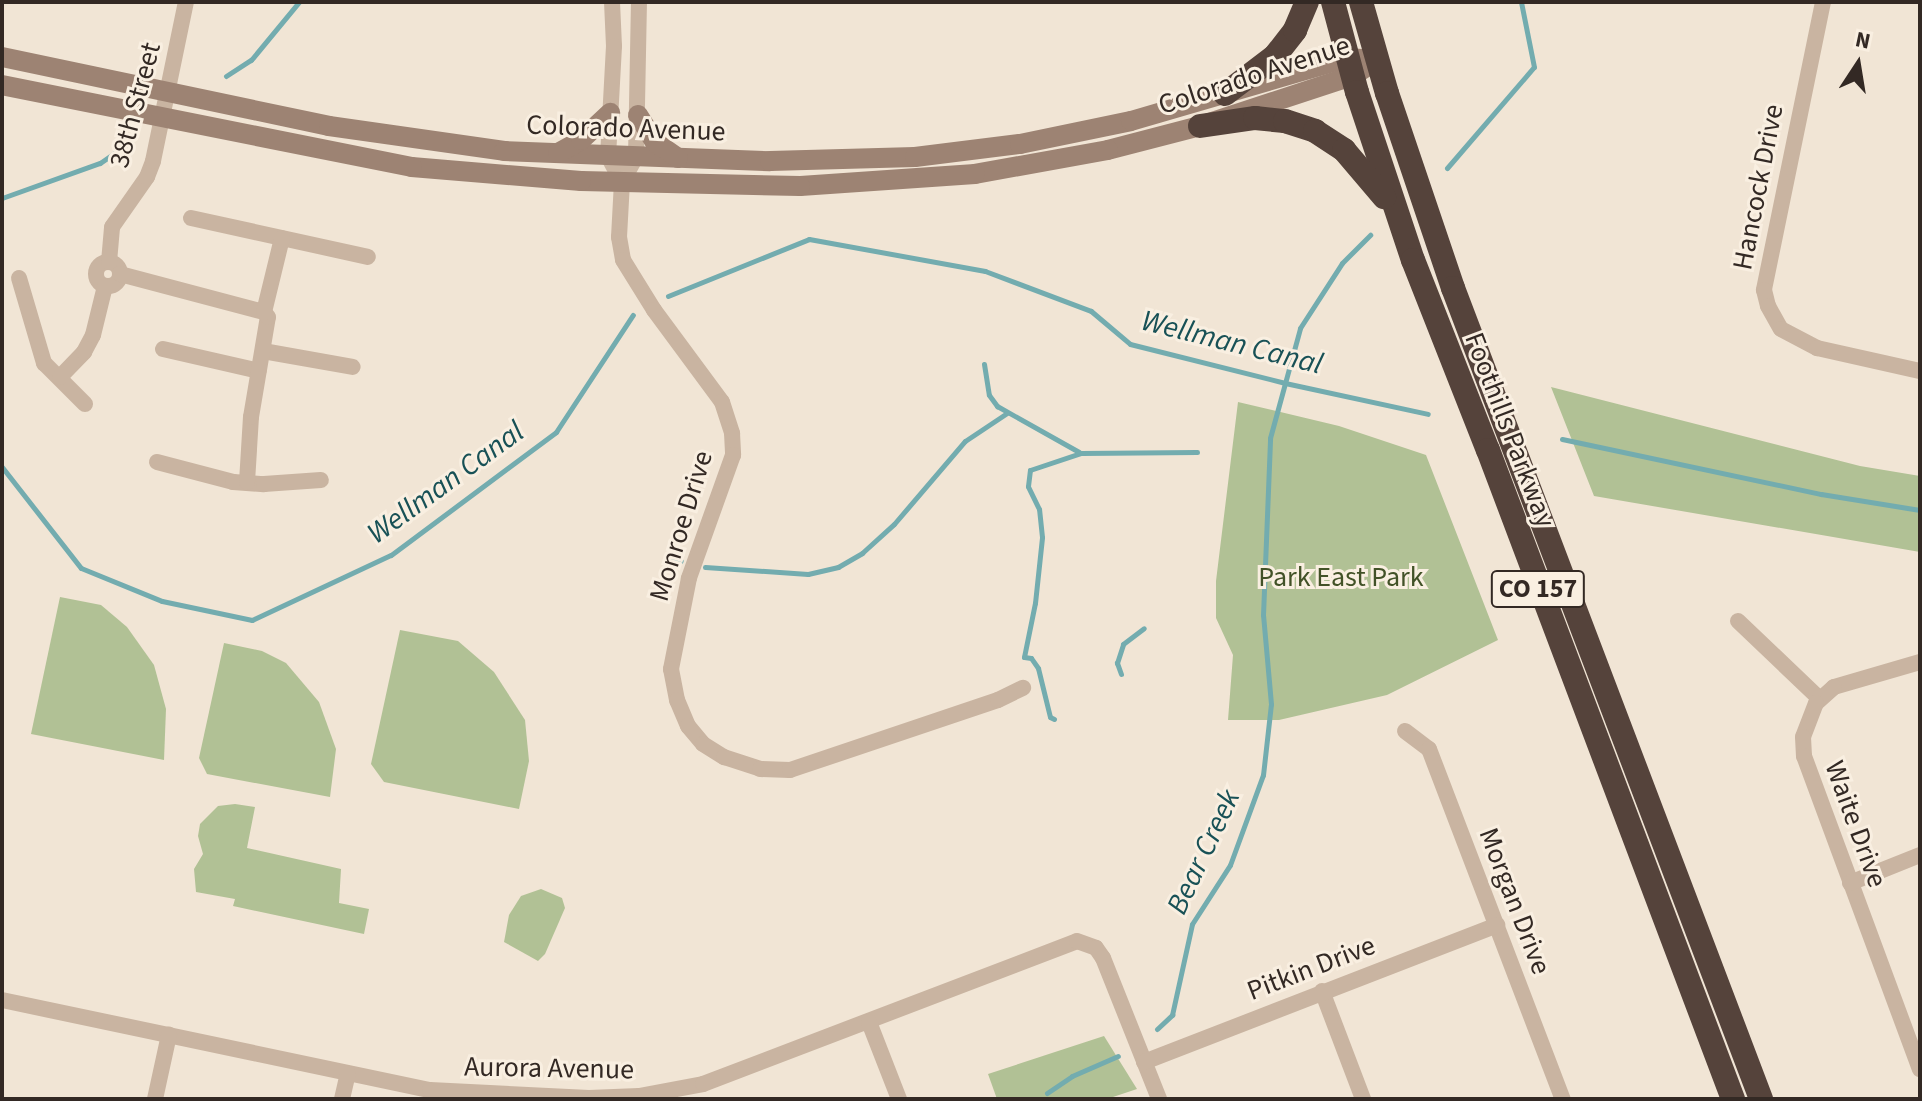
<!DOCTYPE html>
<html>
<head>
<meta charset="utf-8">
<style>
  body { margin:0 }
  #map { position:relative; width:1922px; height:1101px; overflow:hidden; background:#f1e5d5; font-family:"Source Sans 3",sans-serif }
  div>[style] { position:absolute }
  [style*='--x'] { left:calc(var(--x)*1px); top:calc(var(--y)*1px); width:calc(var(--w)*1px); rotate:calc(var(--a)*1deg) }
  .green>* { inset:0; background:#b1c195 }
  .stream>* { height:5px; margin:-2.5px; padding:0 2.5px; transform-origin:2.5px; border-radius:2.5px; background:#73acaf }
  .street>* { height:16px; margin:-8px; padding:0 8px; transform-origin:8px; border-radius:8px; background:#c9b4a1 }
  .street>.ring { margin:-8px; padding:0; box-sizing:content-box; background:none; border:16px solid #c9b4a1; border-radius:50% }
  .secondary>* { height:20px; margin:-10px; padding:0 10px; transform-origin:10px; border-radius:10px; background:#9d8373 }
  .highway>* { height:24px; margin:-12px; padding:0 12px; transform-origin:12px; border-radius:12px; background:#55433b }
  span { translate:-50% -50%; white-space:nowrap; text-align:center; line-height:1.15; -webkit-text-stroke:6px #f9efe1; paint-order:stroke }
  .shield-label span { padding:2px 6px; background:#f9efe1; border:2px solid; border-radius:6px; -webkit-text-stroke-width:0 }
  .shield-label { font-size:26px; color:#332924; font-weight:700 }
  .street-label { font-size:28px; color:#332924 }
  .park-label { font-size:28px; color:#425227 }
  .water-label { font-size:30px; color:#185156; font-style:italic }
  .frame { position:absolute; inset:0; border:4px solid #332924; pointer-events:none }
  .north { position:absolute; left:1818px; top:24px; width:80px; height:80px; -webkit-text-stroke:6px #f9efe1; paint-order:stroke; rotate:12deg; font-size:22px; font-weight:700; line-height:32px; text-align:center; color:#332924 }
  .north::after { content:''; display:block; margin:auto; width:28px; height:36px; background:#332924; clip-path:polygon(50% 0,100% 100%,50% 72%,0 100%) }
</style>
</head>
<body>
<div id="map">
  <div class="green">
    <i style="clip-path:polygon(1551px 387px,1860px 466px,1920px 476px,1920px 552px,1594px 496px)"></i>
    <i style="clip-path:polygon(1238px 402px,1339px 426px,1426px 455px,1498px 640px,1387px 695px,1279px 720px,1228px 720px,1233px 655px,1216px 618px,1216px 581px)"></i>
    <i style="clip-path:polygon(60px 597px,101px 605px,127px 627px,154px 665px,166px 709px,164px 760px,31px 734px)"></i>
    <i style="clip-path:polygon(400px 630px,458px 641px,494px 672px,525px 720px,529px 761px,519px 809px,384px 782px,371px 764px)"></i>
    <i style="clip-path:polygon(224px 643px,262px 651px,286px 663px,319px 702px,336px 749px,330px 797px,207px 774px,199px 758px)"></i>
    <i style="clip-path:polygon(235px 804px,255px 807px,247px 848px,341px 869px,339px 903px,369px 909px,364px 934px,233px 906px,235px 899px,196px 892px,194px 869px,203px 854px,198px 836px,200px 824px,218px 806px)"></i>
    <i style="clip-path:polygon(541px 889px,562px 898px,565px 908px,545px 954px,538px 961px,504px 942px,509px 915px,521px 896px)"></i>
    <i style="clip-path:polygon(1104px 1036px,1137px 1089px,1107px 1099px,997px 1099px,988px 1074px)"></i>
  </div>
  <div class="stream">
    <i style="--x:226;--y:76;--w:30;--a:-33"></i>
    <i style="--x:251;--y:60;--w:75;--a:-50.4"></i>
    <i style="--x:1447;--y:168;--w:133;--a:-49.3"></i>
    <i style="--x:1534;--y:67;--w:66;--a:-101.3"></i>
    <i style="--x:2;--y:198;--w:104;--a:-19.7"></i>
    <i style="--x:100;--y:163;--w:35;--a:-35"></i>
    <i style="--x:668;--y:296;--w:152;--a:-22"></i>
    <i style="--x:809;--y:239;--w:179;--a:10.3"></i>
    <i style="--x:985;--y:271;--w:113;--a:20.7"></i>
    <i style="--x:1091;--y:311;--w:51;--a:40.2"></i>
    <i style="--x:1130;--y:344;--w:160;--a:14.1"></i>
    <i style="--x:1285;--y:383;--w:146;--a:12.2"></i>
    <i style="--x:984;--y:364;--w:31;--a:81"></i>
    <i style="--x:989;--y:395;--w:14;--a:54"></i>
    <i style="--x:997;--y:406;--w:94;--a:29.3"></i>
    <i style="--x:1562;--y:439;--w:265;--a:12"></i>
    <i style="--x:1821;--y:494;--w:100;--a:9.2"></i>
    <i style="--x:2;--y:467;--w:128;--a:52"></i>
    <i style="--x:81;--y:568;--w:87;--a:22.2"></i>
    <i style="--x:162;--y:601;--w:92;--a:11.9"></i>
    <i style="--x:252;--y:620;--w:153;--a:-25.1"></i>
    <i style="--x:391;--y:555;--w:206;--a:-36.7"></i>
    <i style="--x:556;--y:432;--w:140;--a:-56.7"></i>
    <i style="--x:670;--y:558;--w:11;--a:15"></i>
    <i style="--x:705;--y:567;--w:103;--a:3.9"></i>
    <i style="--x:808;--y:574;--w:31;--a:-13"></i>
    <i style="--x:838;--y:567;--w:28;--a:-30"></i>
    <i style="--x:862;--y:553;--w:43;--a:-42.2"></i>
    <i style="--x:894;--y:524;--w:109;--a:-49.5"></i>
    <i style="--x:965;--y:441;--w:50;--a:-33.7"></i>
    <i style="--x:1121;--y:674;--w:12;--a:-110"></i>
    <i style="--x:1117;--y:663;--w:20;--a:-72"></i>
    <i style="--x:1123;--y:644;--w:26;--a:-37"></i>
    <i style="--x:1054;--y:719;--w:4;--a:-153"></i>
    <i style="--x:1050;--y:717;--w:50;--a:-103.8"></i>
    <i style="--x:1038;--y:668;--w:12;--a:-125"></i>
    <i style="--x:1031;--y:658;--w:7;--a:-172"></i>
    <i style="--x:1024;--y:657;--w:55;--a:-78.5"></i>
    <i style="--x:1035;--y:603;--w:66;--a:-83.9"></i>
    <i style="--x:1042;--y:537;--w:28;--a:-96"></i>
    <i style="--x:1039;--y:509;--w:25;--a:-116"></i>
    <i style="--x:1028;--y:486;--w:16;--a:-83"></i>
    <i style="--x:1030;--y:470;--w:54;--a:-18.4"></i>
    <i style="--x:1081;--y:453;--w:116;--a:-0.5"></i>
    <i style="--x:1157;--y:1029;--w:21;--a:-43"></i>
    <i style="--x:1172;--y:1015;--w:93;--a:-77.6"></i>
    <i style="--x:1192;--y:924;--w:70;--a:-57.2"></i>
    <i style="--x:1230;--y:865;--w:96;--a:-69.9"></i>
    <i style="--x:1263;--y:775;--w:71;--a:-83.6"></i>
    <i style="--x:1271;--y:704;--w:89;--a:-95.1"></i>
    <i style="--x:1263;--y:615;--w:177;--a:-87.7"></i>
    <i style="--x:1270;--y:438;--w:114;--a:-74.7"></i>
    <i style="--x:1300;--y:328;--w:77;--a:-57.1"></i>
    <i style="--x:1342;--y:263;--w:40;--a:-45"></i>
    <i style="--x:1047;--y:1093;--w:30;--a:-34"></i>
    <i style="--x:1072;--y:1076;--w:50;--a:-23.5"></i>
  </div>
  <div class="street">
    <i style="--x:612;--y:2;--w:44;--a:87.4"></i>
    <i style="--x:614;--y:46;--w:110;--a:93.1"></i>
    <i style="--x:608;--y:156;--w:30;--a:62"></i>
    <i style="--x:622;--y:182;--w:55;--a:93.1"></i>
    <i style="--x:619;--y:237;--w:23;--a:80"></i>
    <i style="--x:623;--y:260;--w:59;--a:58.2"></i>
    <i style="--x:654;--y:310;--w:114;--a:53.5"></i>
    <i style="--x:722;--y:402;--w:33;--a:72"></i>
    <i style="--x:732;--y:433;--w:22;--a:87"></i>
    <i style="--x:733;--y:455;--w:131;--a:109.7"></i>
    <i style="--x:689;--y:578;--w:93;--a:101.2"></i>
    <i style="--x:671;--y:669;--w:32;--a:79"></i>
    <i style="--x:677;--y:700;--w:28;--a:67"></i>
    <i style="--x:688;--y:726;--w:23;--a:50"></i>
    <i style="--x:703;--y:744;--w:25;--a:32"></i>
    <i style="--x:724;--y:757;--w:38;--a:18"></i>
    <i style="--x:760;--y:769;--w:30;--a:2"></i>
    <i style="--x:790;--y:770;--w:219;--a:-18.6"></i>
    <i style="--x:998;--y:700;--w:28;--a:-26"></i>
    <i style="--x:1823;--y:2;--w:294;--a:101.6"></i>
    <i style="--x:1764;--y:290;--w:16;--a:76"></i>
    <i style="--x:1768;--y:306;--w:26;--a:61"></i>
    <i style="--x:1781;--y:329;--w:41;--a:27.8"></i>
    <i style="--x:1817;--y:348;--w:106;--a:12.6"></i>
    <i style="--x:622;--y:182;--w:29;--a:-61"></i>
    <i style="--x:636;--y:157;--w:155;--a:-88.9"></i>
    <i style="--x:191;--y:218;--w:181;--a:12.4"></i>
    <i class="ring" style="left:96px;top:262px;width:8px;height:8px"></i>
    <i style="--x:109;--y:262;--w:35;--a:-85"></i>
    <i style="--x:112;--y:227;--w:61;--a:-55"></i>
    <i style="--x:147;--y:177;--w:17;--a:-69"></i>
    <i style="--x:153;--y:161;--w:162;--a:-78.3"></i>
    <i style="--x:120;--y:274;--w:149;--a:14.8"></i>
    <i style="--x:19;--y:278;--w:89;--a:73.6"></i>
    <i style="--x:44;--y:363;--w:58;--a:45"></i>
    <i style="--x:163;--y:349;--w:98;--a:12.9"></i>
    <i style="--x:263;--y:351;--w:91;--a:10.1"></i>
    <i style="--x:60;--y:377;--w:35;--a:-46"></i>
    <i style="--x:84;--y:352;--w:19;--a:-62"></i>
    <i style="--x:93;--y:335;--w:50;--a:-76.2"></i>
    <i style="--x:157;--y:462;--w:79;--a:14.7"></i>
    <i style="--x:233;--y:482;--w:31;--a:4"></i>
    <i style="--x:264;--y:484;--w:57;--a:-4"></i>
    <i style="--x:247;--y:482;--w:65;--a:-86.5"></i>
    <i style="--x:251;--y:417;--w:101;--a:-80.4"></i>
    <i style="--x:268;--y:317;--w:6;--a:-129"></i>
    <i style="--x:264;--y:312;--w:76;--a:-76.3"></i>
    <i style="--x:1738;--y:621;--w:113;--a:43.6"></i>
    <i style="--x:1920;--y:662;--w:90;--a:163.8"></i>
    <i style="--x:1834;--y:687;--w:24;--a:138"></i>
    <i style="--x:1816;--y:703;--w:36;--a:111"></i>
    <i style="--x:1803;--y:737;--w:19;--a:87"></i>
    <i style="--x:1804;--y:756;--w:334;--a:69.7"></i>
    <i style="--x:1405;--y:731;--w:30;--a:37"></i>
    <i style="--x:1429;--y:749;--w:375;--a:69.1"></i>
    <i style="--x:1850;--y:883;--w:75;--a:-21.8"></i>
    <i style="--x:1322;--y:991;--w:116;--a:69.2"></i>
    <i style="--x:2;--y:1000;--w:437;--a:11.9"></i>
    <i style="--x:430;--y:1090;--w:159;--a:2.9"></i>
    <i style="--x:589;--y:1098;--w:50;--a:-2.3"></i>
    <i style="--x:639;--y:1096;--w:65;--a:-10.6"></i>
    <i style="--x:703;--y:1084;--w:400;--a:-20.9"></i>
    <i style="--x:1077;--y:941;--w:20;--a:20"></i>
    <i style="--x:1096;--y:948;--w:12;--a:55"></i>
    <i style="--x:1103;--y:958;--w:152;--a:68.3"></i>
    <i style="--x:869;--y:1022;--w:83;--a:68.7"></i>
    <i style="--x:1144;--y:1062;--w:379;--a:-21.2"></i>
    <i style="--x:155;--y:1099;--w:66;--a:-77.7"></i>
    <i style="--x:342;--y:1099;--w:26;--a:-77"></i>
  </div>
  <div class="secondary">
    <i style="--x:2;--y:57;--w:334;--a:11.9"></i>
    <i style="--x:329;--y:126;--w:177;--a:8.1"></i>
    <i style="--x:504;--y:151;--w:266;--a:2.2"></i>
    <i style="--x:770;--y:161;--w:145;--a:-1.6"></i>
    <i style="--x:915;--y:157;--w:106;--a:-7.1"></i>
    <i style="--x:1020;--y:144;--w:113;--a:-11.7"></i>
    <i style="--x:1131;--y:121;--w:225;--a:-16.3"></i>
    <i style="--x:1347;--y:58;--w:30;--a:4"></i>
    <i style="--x:1377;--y:60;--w:30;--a:147"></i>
    <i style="--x:1352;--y:76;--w:160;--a:161.8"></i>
    <i style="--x:1200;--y:126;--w:95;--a:165.4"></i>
    <i style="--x:1108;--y:150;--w:135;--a:169.8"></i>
    <i style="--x:975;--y:174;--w:175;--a:176.1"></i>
    <i style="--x:800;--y:186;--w:219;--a:-178.7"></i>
    <i style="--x:581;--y:181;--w:170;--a:-175.3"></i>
    <i style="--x:412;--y:167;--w:418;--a:-168.7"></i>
    <i style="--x:638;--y:115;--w:32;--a:58"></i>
    <i style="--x:655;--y:142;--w:28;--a:35"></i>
    <i style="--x:558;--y:153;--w:26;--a:-29"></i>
    <i style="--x:581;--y:140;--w:40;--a:-43"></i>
  </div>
  <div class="highway">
    <i style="--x:1333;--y:2;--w:93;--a:75.1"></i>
    <i style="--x:1357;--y:92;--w:177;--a:71.6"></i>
    <i style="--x:1413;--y:260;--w:204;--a:68.5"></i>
    <i style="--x:1488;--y:450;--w:694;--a:69.32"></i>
    <i style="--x:1361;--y:2;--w:95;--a:74.1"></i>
    <i style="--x:1387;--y:93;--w:206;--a:71.3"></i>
    <i style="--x:1453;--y:288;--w:868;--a:69.2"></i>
    <i style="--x:1225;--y:94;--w:63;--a:-37.2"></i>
    <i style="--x:1275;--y:56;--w:33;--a:-52"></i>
    <i style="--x:1295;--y:30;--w:30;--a:-67"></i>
    <i style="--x:1200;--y:126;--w:56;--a:-8.3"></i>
    <i style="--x:1255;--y:118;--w:30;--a:6"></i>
    <i style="--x:1285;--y:121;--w:32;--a:18"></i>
    <i style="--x:1315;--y:131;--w:35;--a:33"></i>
    <i style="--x:1344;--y:150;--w:62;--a:49.6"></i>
  </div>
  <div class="shield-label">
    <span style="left:1538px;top:589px">CO 157</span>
  </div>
  <div class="street-label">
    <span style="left:1254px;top:75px;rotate:-18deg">Colorado Avenue</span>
    <span style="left:135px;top:105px;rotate:-75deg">38th Street</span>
    <span style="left:626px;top:128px;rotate:2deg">Colorado Avenue</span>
    <span style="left:1758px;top:187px;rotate:-79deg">Hancock Drive</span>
    <span style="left:1510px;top:430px;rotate:69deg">Foothills Parkway</span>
    <span style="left:681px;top:526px;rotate:-73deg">Monroe Drive</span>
    <span style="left:1856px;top:824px;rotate:70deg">Waite Drive</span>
    <span style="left:1515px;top:901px;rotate:69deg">Morgan Drive</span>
    <span style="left:1311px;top:968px;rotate:-21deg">Pitkin Drive</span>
    <span style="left:549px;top:1068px;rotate:1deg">Aurora Avenue</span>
  </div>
  <div class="park-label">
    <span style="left:1341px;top:577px">Park East Park</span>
  </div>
  <div class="water-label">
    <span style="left:1232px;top:343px;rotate:14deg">Wellman Canal</span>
    <span style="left:446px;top:483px;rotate:-36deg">Wellman Canal</span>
    <span style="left:1204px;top:852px;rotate:-65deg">Bear Creek</span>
  </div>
  <div class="frame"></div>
  <div class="north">N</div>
</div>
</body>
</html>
